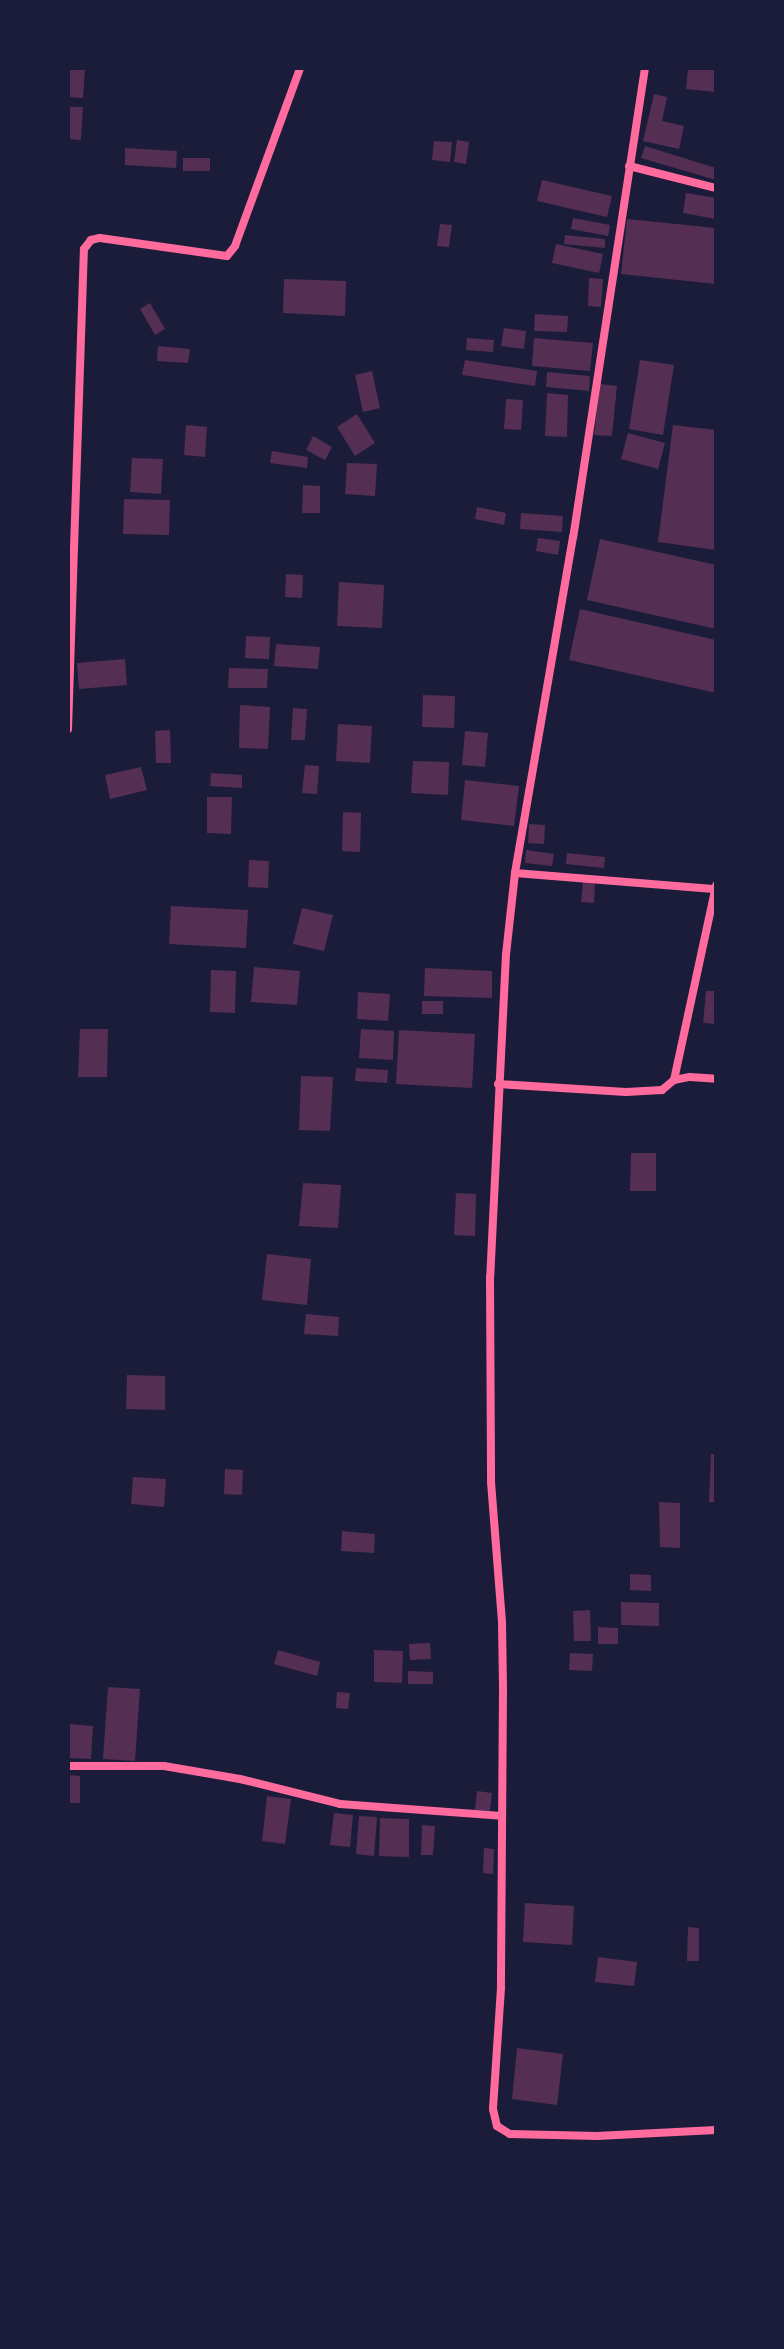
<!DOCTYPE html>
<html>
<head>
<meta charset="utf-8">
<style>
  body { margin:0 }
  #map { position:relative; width:784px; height:2349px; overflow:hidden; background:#1b1b3a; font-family:"Fira Sans Condensed",sans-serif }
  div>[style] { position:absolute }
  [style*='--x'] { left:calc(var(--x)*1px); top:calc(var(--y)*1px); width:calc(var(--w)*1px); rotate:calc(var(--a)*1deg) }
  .building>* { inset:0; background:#542f53 }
  .minor>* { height:8px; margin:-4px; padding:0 4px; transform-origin:4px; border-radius:4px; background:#ff6b9d }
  span { translate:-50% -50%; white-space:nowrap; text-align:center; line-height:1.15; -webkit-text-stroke:7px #1b1b3a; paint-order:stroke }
  .frame { position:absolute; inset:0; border:70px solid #1b1b3a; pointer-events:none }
</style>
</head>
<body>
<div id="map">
  <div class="building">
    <i style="clip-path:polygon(68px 68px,85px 68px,83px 98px,68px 97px)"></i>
    <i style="clip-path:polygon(688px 68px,716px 68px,716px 92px,686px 89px)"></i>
    <i style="clip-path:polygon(654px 94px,667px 97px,662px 121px,684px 126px,679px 149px,643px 141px)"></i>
    <i style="clip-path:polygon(68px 107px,83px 107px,81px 140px,68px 139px)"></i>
    <i style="clip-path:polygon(457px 140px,469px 142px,466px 164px,454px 162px)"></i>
    <i style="clip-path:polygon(434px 141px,452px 142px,450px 162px,432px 160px)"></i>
    <i style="clip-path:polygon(645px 146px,716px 168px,716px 180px,641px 158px)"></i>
    <i style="clip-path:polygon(125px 148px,177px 151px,176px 168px,125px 165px)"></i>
    <i style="clip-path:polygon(183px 158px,210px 158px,210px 171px,183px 171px)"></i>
    <i style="clip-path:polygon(542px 180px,612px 196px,607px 217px,537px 201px)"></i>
    <i style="clip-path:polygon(686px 193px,716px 198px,716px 219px,683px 213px)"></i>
    <i style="clip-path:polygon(573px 218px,610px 225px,608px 236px,571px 229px)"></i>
    <i style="clip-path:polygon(627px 219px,716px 228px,716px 284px,621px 274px)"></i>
    <i style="clip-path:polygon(440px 224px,452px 225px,449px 247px,437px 246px)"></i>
    <i style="clip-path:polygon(565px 235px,605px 239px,605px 248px,564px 244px)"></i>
    <i style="clip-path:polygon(556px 244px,603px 254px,599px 273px,552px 263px)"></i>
    <i style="clip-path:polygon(589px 278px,603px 279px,601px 307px,588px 306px)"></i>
    <i style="clip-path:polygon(284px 279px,346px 281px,345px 316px,283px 313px)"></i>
    <i style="clip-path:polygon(150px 303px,165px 329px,155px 335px,140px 309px)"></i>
    <i style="clip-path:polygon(535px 314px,568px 316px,567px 332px,534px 331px)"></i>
    <i style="clip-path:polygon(504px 328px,526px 331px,524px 349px,501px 346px)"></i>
    <i style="clip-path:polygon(467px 338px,494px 340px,493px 352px,466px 350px)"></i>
    <i style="clip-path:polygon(534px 338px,593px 343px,590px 371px,532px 366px)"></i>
    <i style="clip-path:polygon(158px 346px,190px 349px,188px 363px,157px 361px)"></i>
    <i style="clip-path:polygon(465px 360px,537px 371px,535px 386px,462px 375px)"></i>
    <i style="clip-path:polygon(640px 360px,674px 365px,663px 435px,629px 429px)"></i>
    <i style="clip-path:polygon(372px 371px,380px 408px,363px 412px,355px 375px)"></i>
    <i style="clip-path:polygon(547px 372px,590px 376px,589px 391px,546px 387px)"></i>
    <i style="clip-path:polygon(600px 384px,617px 386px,612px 436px,594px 435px)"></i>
    <i style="clip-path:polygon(547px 393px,568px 395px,567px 437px,545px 436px)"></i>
    <i style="clip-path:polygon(506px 399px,523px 400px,521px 430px,504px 429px)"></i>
    <i style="clip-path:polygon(357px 414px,375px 443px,355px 456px,337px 427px)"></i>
    <i style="clip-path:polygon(186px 425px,207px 427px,205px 457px,184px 455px)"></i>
    <i style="clip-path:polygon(673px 425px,716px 430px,716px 550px,658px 542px)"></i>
    <i style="clip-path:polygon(628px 433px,665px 443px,658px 469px,621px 459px)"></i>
    <i style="clip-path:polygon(313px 436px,332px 447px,325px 460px,306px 450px)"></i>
    <i style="clip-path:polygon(272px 451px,308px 457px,307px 468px,270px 463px)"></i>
    <i style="clip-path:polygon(132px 458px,163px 459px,161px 494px,130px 492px)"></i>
    <i style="clip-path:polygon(347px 463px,377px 464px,375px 496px,345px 494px)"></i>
    <i style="clip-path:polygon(303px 485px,320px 486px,320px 513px,302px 513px)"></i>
    <i style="clip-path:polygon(124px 499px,170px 500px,169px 535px,123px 534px)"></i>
    <i style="clip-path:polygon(477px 507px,506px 513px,504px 525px,475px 519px)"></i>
    <i style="clip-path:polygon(521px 513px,563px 516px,562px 532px,520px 529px)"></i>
    <i style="clip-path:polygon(538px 538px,560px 541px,558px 555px,536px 551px)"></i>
    <i style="clip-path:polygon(600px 539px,716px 565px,716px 629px,587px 600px)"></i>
    <i style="clip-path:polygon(286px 574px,303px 575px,302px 598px,285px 597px)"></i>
    <i style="clip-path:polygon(339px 582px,384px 585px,382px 628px,337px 626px)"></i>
    <i style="clip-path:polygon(580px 609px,716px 640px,716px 693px,569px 660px)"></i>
    <i style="clip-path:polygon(246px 636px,270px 637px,269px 659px,245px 658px)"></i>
    <i style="clip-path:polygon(276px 644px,320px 647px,318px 669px,274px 666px)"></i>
    <i style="clip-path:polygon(125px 659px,127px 685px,79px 689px,77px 663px)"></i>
    <i style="clip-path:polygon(229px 668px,268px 669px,267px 688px,228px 688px)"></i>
    <i style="clip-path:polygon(423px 695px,455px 696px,454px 728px,422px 727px)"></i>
    <i style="clip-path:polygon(240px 705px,270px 707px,268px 749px,239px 748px)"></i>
    <i style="clip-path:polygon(293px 708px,307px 709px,305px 740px,291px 740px)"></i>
    <i style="clip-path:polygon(338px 724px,372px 726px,370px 763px,336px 761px)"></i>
    <i style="clip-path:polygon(170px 730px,171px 763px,156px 763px,155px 731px)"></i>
    <i style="clip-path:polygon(465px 731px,488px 733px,485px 767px,462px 765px)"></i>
    <i style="clip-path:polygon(413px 761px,449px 762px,448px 795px,411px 793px)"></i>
    <i style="clip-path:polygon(305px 765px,319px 766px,317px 794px,302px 793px)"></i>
    <i style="clip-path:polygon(141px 767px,147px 790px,110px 799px,105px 775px)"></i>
    <i style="clip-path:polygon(211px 773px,242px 775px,242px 788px,210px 786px)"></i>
    <i style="clip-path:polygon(465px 780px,519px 786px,514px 826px,461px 820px)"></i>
    <i style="clip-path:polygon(207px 797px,232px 797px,231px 834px,207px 833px)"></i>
    <i style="clip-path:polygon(343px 812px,361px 813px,360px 852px,342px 851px)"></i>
    <i style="clip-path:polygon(529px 824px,545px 825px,544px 844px,528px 843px)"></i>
    <i style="clip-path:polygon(526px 850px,554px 854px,552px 866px,525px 863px)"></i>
    <i style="clip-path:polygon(567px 853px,605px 857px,604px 868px,566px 864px)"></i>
    <i style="clip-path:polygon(249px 860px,269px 861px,268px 888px,248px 887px)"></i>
    <i style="clip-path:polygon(583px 881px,595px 882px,594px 903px,581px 902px)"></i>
    <i style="clip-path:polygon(171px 906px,248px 910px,246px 948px,169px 944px)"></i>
    <i style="clip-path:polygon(302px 908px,333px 915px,324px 951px,293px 944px)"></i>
    <i style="clip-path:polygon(254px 967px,300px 971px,297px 1005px,251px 1002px)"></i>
    <i style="clip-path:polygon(425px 968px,492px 971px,492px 998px,424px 996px)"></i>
    <i style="clip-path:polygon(211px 970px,236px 971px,235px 1013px,210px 1012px)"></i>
    <i style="clip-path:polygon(706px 991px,716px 991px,716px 1024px,703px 1023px)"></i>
    <i style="clip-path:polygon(358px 992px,390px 994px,388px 1021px,357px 1019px)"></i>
    <i style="clip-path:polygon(422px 1001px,443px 1001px,443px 1014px,422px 1014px)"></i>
    <i style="clip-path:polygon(80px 1029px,108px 1029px,107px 1077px,78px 1077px)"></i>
    <i style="clip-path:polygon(361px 1029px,394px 1031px,393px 1060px,359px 1058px)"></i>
    <i style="clip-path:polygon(399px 1030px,475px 1034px,472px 1088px,396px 1084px)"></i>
    <i style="clip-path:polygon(356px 1068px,388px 1070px,387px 1083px,355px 1081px)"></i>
    <i style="clip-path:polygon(301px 1076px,333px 1077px,330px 1131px,299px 1130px)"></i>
    <i style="clip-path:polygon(631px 1153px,656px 1153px,656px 1191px,630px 1191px)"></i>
    <i style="clip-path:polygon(303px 1183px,341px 1185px,338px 1228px,299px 1226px)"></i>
    <i style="clip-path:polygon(456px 1193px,476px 1194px,475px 1236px,454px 1235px)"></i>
    <i style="clip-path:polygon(267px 1254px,311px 1259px,307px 1305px,262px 1300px)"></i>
    <i style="clip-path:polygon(306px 1314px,339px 1317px,338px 1336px,304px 1334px)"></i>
    <i style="clip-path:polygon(127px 1375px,165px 1376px,165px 1410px,126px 1409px)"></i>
    <i style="clip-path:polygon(711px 1454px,716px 1454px,716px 1502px,709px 1502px)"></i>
    <i style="clip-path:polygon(225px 1469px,243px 1470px,242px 1495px,224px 1494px)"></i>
    <i style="clip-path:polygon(133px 1477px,166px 1479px,164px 1507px,131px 1504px)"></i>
    <i style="clip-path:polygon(659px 1502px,680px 1503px,680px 1548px,660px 1547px)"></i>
    <i style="clip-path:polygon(342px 1531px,375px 1534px,374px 1553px,341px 1551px)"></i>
    <i style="clip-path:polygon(630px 1574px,651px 1575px,651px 1591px,630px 1590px)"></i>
    <i style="clip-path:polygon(621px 1602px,659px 1603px,659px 1626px,621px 1625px)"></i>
    <i style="clip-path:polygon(590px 1610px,591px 1641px,574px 1641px,573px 1611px)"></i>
    <i style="clip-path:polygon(598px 1627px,618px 1628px,618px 1644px,598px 1644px)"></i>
    <i style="clip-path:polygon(430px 1643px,431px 1659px,410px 1660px,409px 1644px)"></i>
    <i style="clip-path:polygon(278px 1650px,320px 1662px,317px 1676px,274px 1664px)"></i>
    <i style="clip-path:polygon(374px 1650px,403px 1651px,402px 1683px,374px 1682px)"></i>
    <i style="clip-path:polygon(570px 1653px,593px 1654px,592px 1671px,569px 1670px)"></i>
    <i style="clip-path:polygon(408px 1671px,433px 1672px,433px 1684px,408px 1684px)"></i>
    <i style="clip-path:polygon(108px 1687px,140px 1689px,135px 1761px,103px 1759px)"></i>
    <i style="clip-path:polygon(337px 1692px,350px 1693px,348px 1709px,336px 1708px)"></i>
    <i style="clip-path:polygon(70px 1724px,93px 1726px,91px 1759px,69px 1758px)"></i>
    <i style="clip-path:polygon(68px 1775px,80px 1776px,80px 1803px,68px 1803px)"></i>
    <i style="clip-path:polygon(477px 1791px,492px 1793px,490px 1811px,475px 1810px)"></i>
    <i style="clip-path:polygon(267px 1796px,291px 1799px,285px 1844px,262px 1841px)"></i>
    <i style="clip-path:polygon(334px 1813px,353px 1815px,350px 1847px,330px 1845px)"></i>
    <i style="clip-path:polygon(359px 1816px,377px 1817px,374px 1856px,356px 1854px)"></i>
    <i style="clip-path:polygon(380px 1818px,409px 1819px,409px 1857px,379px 1856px)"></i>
    <i style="clip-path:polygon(422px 1825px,435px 1826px,433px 1855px,421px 1855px)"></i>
    <i style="clip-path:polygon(484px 1848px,494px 1849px,493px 1874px,483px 1873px)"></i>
    <i style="clip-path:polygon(525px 1903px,574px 1906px,572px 1945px,523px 1942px)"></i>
    <i style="clip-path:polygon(688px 1927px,699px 1928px,699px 1961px,687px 1961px)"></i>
    <i style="clip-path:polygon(598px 1957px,637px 1962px,634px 1986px,595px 1982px)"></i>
    <i style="clip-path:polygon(517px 2048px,563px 2054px,557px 2105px,512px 2099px)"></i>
  </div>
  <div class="minor">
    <i style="--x:645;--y:68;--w:474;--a:98.7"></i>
    <i style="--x:573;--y:537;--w:341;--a:99.8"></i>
    <i style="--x:515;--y:873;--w:81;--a:96.3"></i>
    <i style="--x:506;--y:954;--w:323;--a:92.8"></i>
    <i style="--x:490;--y:1277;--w:205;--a:89.7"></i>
    <i style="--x:491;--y:1482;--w:141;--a:85.5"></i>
    <i style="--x:502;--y:1623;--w:66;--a:89.1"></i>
    <i style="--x:503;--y:1689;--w:299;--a:90.4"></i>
    <i style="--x:501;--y:1988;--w:121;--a:93.8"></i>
    <i style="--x:493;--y:2109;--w:17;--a:77"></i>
    <i style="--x:497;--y:2126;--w:15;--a:32"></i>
    <i style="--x:510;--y:2134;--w:87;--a:1.3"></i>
    <i style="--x:597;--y:2136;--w:119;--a:-2.9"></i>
    <i style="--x:629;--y:166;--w:90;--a:14.2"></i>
    <i style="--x:68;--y:729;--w:480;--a:-88.1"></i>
    <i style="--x:84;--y:249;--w:11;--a:-52"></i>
    <i style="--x:91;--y:240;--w:9;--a:-13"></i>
    <i style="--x:100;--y:238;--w:128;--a:8.1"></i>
    <i style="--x:227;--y:256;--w:13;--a:-51"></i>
    <i style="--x:235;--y:246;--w:189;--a:-69.9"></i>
    <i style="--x:515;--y:873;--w:202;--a:4.6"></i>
    <i style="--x:674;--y:1080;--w:199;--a:-77.8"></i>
    <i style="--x:498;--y:1084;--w:128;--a:3.6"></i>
    <i style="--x:626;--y:1092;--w:36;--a:-3"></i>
    <i style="--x:662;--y:1090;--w:16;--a:-40"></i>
    <i style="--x:674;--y:1080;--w:16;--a:-11"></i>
    <i style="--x:690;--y:1077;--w:26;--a:4"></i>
    <i style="--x:68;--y:1766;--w:96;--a:0"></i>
    <i style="--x:164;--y:1766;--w:77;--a:9.7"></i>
    <i style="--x:240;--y:1779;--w:103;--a:14"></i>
    <i style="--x:340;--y:1804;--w:162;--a:4.2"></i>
  </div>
  <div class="frame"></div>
</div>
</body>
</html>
